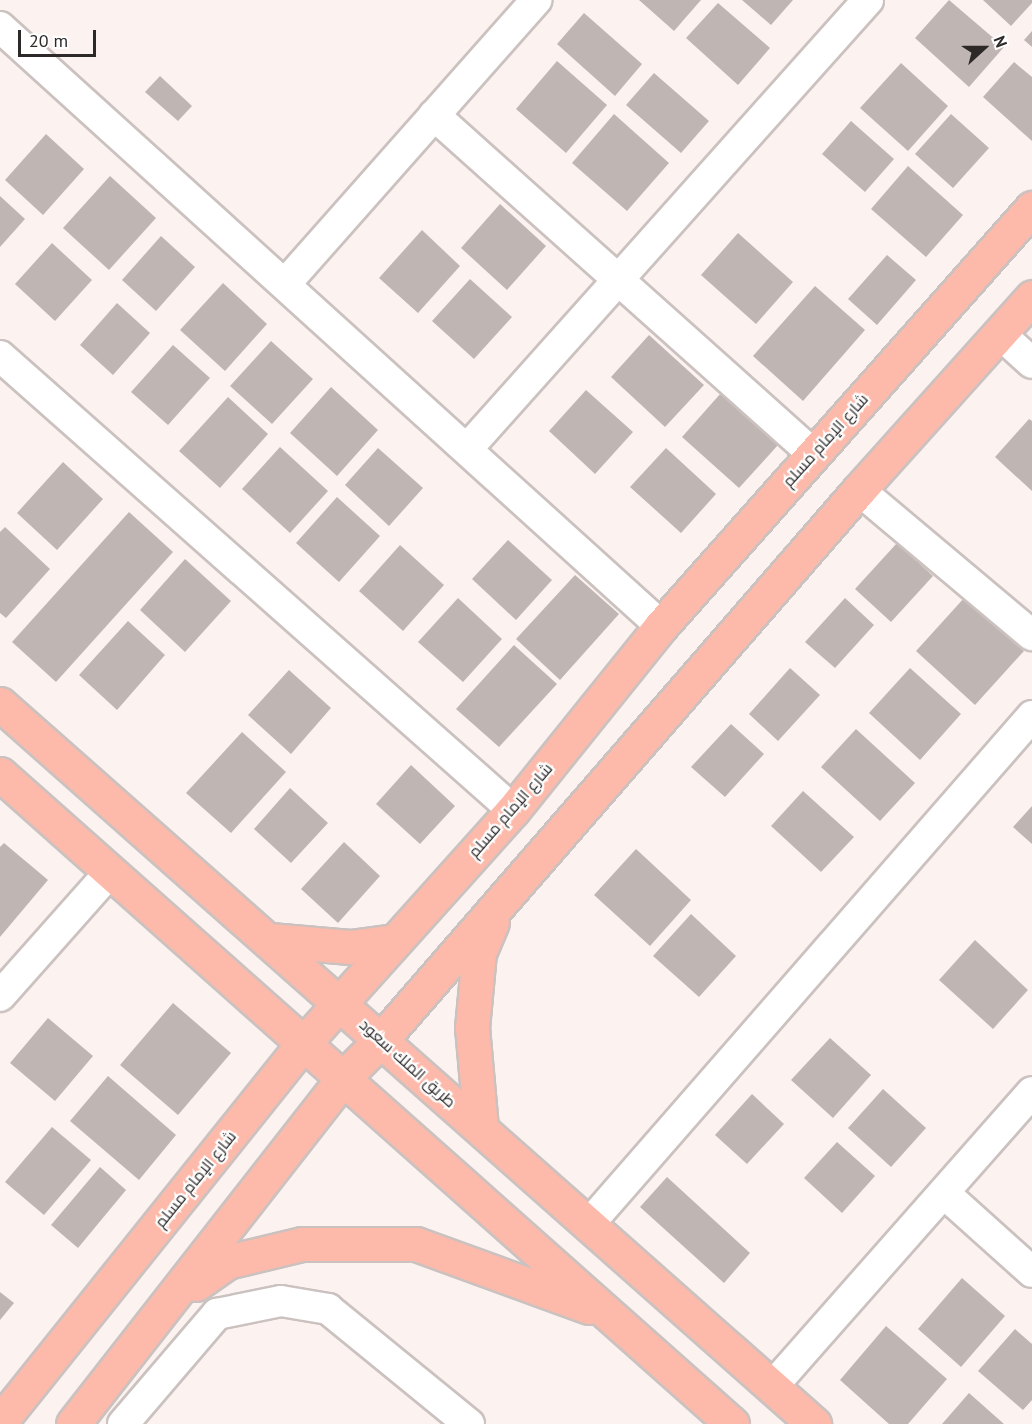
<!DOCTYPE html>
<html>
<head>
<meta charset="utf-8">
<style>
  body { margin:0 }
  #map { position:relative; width:1032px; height:1424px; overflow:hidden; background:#fcf3f1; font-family:"PT Sans",Cairo,sans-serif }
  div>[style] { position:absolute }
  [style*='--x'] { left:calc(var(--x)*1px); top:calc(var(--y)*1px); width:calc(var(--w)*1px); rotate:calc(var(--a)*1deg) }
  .building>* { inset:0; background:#bfb6b4 }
  .roads { filter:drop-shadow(2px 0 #cbc2c0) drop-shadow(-2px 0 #cbc2c0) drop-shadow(0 2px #cbc2c0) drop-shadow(0 -2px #cbc2c0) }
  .minor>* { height:30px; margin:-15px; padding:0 15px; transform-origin:15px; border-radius:15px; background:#fff }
  .major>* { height:33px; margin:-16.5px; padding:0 16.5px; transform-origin:16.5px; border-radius:16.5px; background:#fdb9aa }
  span { translate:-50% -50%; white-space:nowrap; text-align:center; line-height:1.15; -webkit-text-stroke:4.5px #fff; paint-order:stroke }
  .street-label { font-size:16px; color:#2d2929 }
  .north { position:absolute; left:954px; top:18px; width:60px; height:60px; -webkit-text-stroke:4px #fff; paint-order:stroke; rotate:69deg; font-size:16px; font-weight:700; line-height:24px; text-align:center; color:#2d2929 }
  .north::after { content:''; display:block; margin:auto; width:21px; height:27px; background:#2d2929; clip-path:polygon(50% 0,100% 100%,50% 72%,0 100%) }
  .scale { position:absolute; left:18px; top:30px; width:78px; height:27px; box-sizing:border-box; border:3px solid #2d2929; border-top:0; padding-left:8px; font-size:18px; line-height:21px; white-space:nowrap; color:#2d2929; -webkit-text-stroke:4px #fff; paint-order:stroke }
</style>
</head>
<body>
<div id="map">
  <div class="building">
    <i style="clip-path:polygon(639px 0,701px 0,674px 31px)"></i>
    <i style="clip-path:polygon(742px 0,793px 0,771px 25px)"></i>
    <i style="clip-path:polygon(949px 0,1004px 47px,969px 87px,915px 38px)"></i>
    <i style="clip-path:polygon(983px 0,1032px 0,1032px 3px,1011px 26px)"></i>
    <i style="clip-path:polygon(718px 3px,770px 48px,738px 85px,686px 38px)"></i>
    <i style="clip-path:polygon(584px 13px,642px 64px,615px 96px,557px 44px)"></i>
    <i style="clip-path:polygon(1032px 31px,1032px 47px,1024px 40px)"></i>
    <i style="clip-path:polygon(557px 61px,607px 105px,566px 153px,516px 109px)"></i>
    <i style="clip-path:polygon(1014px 62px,1032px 77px,1032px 141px,983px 97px)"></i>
    <i style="clip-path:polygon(901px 63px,948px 106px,908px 151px,860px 108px)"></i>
    <i style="clip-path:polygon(654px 73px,709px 121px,681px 153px,626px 105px)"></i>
    <i style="clip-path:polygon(160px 76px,192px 106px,178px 121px,145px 92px)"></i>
    <i style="clip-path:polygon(614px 114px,669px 163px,627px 211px,572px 163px)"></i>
    <i style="clip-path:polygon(951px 114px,989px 148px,953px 188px,915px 154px)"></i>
    <i style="clip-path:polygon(851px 121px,894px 159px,865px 192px,822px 154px)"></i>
    <i style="clip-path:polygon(46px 134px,84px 169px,43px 215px,5px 180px)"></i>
    <i style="clip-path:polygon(908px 166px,963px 215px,926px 257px,871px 209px)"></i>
    <i style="clip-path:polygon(110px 176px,156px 218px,109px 270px,63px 228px)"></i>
    <i style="clip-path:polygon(0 196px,25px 219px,0 247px)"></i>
    <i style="clip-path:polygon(500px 204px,546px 246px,507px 290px,461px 248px)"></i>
    <i style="clip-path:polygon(422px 230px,460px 266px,418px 313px,379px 278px)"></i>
    <i style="clip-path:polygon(738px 233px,793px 282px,756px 324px,701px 275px)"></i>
    <i style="clip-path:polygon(161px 236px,195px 267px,156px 311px,122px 280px)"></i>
    <i style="clip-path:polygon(52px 243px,92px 280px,55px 321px,15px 284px)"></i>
    <i style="clip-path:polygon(887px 255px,916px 280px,877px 325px,848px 299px)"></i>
    <i style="clip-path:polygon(470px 279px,512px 317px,474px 359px,432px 321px)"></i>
    <i style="clip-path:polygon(223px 283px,267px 324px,225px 371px,180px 330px)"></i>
    <i style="clip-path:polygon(815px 286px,865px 330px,803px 401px,753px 356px)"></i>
    <i style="clip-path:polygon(117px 303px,150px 333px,113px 375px,80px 345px)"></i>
    <i style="clip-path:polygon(649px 335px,704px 385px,665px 427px,611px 377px)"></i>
    <i style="clip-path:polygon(271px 341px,313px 379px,272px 424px,230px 386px)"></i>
    <i style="clip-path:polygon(173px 345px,210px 378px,168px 425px,131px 392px)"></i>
    <i style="clip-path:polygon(331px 387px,378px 430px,337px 476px,290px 433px)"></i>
    <i style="clip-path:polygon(586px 390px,633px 432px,595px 474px,549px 431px)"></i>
    <i style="clip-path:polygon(721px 393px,778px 445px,739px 488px,682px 437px)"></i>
    <i style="clip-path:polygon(228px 397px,268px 434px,220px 488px,179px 451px)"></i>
    <i style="clip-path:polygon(1029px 419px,1032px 421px,1032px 491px,995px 457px)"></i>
    <i style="clip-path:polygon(280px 447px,328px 491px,290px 533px,242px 489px)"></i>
    <i style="clip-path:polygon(378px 448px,423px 488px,389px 526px,345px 485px)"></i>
    <i style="clip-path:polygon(666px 448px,716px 494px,681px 533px,630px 487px)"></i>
    <i style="clip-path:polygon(63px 462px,103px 499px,57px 550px,17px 513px)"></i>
    <i style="clip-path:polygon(337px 497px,380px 536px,339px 582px,296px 543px)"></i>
    <i style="clip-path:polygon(129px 512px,173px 552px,56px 682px,12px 642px)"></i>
    <i style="clip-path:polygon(5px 527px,50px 569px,6px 618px,0 613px,0 532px)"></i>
    <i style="clip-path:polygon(508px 540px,552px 580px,516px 620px,472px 579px)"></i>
    <i style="clip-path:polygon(897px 543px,933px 576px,891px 622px,855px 589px)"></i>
    <i style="clip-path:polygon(400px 545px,444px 585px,403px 631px,359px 591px)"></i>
    <i style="clip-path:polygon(185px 559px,231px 601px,185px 652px,140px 610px)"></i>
    <i style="clip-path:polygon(575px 575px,619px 614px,560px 680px,516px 639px)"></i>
    <i style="clip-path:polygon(965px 597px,1024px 651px,975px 705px,916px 651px)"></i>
    <i style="clip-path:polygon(458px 598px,502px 639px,463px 682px,418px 642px)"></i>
    <i style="clip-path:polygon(845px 598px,874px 625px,835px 668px,805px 642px)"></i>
    <i style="clip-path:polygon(128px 621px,165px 655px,117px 710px,79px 675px)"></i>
    <i style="clip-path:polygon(514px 645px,557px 684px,499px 747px,456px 709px)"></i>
    <i style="clip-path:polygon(790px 668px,820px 695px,778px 741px,749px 714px)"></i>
    <i style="clip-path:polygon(910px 668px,961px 714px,920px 760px,869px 713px)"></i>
    <i style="clip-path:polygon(289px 670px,331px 708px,291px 754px,248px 715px)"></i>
    <i style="clip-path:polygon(731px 724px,764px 754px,725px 797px,691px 767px)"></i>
    <i style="clip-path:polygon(856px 729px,915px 783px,880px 821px,821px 767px)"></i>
    <i style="clip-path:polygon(242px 732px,286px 772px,231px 833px,186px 793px)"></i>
    <i style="clip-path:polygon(411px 765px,455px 806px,420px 844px,376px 804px)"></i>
    <i style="clip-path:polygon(290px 788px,328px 823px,291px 863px,254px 829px)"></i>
    <i style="clip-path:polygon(803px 791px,854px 837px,821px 872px,771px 826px)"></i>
    <i style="clip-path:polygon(1032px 806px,1032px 844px,1013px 827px)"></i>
    <i style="clip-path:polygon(344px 842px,380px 876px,338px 923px,301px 889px)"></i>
    <i style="clip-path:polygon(4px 843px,48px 880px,0 937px,0 847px)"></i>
    <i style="clip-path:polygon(636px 849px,691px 900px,650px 946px,594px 895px)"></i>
    <i style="clip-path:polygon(691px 914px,736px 956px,699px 997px,653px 956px)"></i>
    <i style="clip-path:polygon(975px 940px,1028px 990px,993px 1029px,939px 980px)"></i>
    <i style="clip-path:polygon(173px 1003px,231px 1053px,178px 1115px,120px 1065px)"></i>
    <i style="clip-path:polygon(48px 1018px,93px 1056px,55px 1101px,10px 1063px)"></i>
    <i style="clip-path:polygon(830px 1038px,871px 1075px,833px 1118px,791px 1080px)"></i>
    <i style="clip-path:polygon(108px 1076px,176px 1135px,139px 1180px,70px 1121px)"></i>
    <i style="clip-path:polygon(883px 1089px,926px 1128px,891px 1167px,848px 1128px)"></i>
    <i style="clip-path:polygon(752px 1094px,784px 1124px,747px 1164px,715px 1135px)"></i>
    <i style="clip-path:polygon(52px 1127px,91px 1160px,44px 1215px,5px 1182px)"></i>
    <i style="clip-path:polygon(837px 1142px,875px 1176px,842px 1213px,804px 1178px)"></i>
    <i style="clip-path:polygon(100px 1167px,126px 1190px,78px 1248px,51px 1225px)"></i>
    <i style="clip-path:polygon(667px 1177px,750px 1253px,724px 1283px,640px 1207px)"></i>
    <i style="clip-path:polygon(962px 1278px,1005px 1316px,961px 1367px,918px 1329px)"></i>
    <i style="clip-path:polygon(0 1292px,14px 1303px,0 1320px)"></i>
    <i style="clip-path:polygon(886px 1326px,947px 1379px,908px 1424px,889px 1424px,840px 1380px)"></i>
    <i style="clip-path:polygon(1015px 1329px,1032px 1344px,1032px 1400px,1023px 1410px,978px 1371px)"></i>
    <i style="clip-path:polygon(969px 1393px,1004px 1424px,942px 1424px)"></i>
  </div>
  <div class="roads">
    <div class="minor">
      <i style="--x:0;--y:27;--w:892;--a:42.18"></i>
      <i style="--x:434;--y:115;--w:508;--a:41.81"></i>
      <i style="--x:286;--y:283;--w:378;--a:-48.5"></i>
      <i style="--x:1000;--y:334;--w:43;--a:42.2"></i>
      <i style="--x:0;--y:356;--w:685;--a:41.51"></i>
      <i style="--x:467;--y:449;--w:602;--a:-48.23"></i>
      <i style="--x:859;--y:490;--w:226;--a:40"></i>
      <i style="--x:0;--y:996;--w:166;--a:-48.4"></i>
      <i style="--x:944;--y:1193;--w:118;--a:41.9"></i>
      <i style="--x:589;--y:1224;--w:674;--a:-48.91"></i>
      <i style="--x:772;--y:1387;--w:393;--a:-48.6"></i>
      <i style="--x:123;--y:1424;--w:145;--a:-49.5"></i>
      <i style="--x:217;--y:1314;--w:65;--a:-11.5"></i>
      <i style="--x:281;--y:1301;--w:48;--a:9.7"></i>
      <i style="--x:328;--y:1309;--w:182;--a:39.2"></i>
    </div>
    <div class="major">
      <i style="--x:0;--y:704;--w:1087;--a:41.49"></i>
      <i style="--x:0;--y:774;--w:979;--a:41.6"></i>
      <i style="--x:270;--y:940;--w:80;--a:5"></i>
      <i style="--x:350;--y:947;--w:45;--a:-7.6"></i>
      <i style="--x:481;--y:1128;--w:100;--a:-95.1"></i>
      <i style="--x:472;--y:1028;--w:75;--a:-84.7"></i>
      <i style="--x:479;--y:953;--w:33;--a:-67"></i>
      <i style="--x:196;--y:1284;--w:38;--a:-35"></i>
      <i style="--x:227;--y:1262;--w:77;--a:-13.5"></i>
      <i style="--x:302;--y:1244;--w:114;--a:0"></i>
      <i style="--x:416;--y:1244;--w:184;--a:20"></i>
      <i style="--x:0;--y:1422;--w:484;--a:-51.3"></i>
      <i style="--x:303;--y:1044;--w:314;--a:-48.1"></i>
      <i style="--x:513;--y:810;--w:236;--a:-51.2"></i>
      <i style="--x:661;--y:626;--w:559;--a:-48.41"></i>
      <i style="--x:73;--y:1424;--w:439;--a:-52"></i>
      <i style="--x:343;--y:1078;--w:52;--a:-45"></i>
      <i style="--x:380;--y:1041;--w:730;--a:-49"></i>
      <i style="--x:859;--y:490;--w:259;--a:-48.1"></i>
    </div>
  </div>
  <div class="street-label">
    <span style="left:825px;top:440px;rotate:-48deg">شارع الإمام مسلم</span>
    <span style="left:510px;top:810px;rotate:-49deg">شارع الإمام مسلم</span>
    <span style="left:408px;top:1063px;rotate:42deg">طريق الملك سعود</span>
    <span style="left:195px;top:1179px;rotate:-51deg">شارع الإمام مسلم</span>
  </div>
  <div class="north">N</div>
  <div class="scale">20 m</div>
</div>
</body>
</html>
